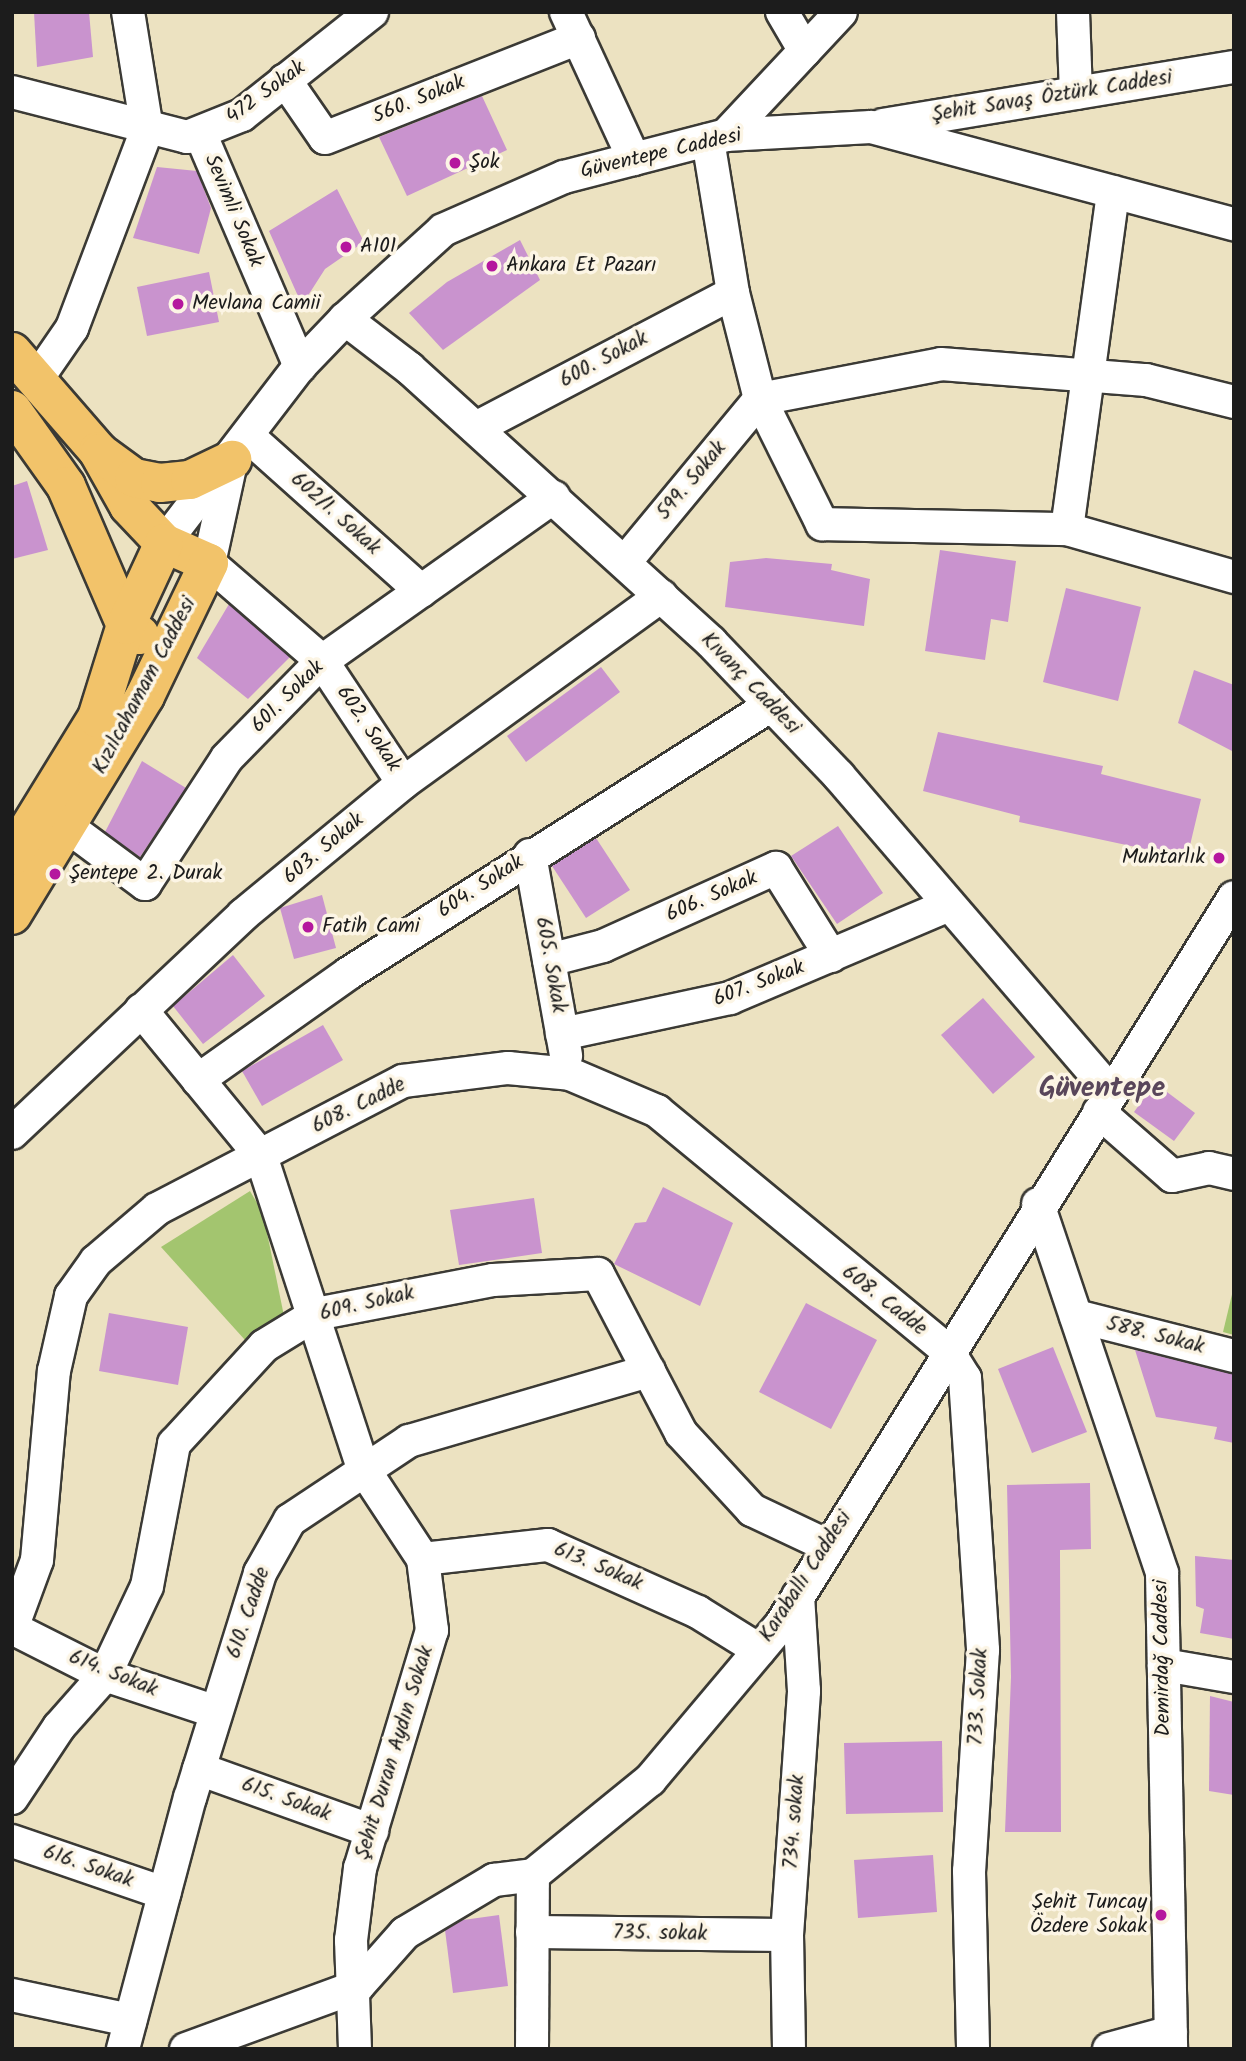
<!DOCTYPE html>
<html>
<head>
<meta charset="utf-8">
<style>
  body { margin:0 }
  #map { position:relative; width:1246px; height:2061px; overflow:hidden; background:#ece2c1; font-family:Kalam,sans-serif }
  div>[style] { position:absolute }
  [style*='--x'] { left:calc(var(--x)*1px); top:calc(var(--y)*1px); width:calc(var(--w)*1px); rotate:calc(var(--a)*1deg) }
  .green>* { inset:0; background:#a3c56f }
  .building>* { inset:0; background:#c993ce }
  .roads { filter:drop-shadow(2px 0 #3b3a35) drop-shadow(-2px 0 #3b3a35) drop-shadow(0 2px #3b3a35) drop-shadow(0 -2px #3b3a35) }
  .minor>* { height:32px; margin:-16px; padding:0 16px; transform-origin:16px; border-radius:16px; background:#fff }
  .major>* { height:38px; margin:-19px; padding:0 19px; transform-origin:19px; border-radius:19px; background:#f2c36a }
  .dots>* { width:19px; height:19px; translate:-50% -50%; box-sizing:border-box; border:4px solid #fcf5e5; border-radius:50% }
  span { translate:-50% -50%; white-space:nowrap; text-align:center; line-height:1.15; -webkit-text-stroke:7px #fcf5e5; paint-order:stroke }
  .street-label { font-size:21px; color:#1c1c1c }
  .poi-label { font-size:21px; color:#1c1c1c }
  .left { translate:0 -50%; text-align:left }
  .right { translate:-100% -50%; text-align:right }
  .district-label { font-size:28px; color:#59465a; font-weight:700 }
  .frame { position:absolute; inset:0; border:14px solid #1c1c1c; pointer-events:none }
</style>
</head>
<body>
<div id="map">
  <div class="green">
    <i style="clip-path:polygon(250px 1191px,263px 1213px,284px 1316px,245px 1340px,161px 1247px)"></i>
    <i style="clip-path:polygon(1234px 1286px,1234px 1335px,1223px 1332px)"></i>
  </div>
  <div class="building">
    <i style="clip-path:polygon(34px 12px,89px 12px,93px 57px,37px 67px)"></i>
    <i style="clip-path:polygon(482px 96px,507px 150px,407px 196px,379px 137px)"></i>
    <i style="clip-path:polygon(157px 167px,197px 171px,211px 208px,199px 254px,133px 238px)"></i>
    <i style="clip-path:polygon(337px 189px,364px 242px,325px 269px,302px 305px,269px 231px)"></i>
    <i style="clip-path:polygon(520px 240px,540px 280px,443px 350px,409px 313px,447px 282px)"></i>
    <i style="clip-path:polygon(209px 272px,219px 322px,147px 336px,137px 287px)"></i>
    <i style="clip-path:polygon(27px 481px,48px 550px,12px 559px,12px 486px)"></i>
    <i style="clip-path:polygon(940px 550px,1016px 561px,1008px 622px,991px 619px,985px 660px,925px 651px)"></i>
    <i style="clip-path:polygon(766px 558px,832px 564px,831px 570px,870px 579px,864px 626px,725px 607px,730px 562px)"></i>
    <i style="clip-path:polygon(1066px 588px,1141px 607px,1118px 701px,1043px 682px)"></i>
    <i style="clip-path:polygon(229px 604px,290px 657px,248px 699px,197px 658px)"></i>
    <i style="clip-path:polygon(601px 667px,620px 692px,526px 762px,507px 736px)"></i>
    <i style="clip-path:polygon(1194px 670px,1234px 685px,1234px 752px,1178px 723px)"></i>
    <i style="clip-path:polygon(938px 732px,1103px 766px,1101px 774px,1201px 799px,1187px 858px,1019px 822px,1020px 816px,923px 791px)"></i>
    <i style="clip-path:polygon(142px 761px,186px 788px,140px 857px,105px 832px)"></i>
    <i style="clip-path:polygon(838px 826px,883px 893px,837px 924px,791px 856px)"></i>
    <i style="clip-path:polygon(596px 838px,630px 890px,586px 918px,552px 866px)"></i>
    <i style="clip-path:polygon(322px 895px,336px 948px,294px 959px,280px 908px)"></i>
    <i style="clip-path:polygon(233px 955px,265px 996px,203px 1044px,173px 1006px)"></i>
    <i style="clip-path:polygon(983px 998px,1035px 1057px,993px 1094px,941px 1035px)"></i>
    <i style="clip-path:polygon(323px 1025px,343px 1060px,262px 1106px,242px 1071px)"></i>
    <i style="clip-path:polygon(1155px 1083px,1195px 1113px,1174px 1141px,1134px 1112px)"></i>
    <i style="clip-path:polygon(663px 1187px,733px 1223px,700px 1306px,614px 1264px,635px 1223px,646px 1222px)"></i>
    <i style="clip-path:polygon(534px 1198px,542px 1253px,459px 1265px,450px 1210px)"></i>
    <i style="clip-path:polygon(806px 1303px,877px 1340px,831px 1429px,759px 1392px)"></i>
    <i style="clip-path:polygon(109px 1313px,188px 1327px,178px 1385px,99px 1371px)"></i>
    <i style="clip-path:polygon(1053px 1347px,1087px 1432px,1032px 1453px,998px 1369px)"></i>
    <i style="clip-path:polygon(1135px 1350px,1234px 1374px,1234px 1443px,1214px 1439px,1217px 1427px,1156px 1417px)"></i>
    <i style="clip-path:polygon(1090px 1483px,1091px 1549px,1060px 1550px,1061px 1832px,1005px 1832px,1011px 1677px,1007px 1485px)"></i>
    <i style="clip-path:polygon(1195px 1556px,1234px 1560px,1234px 1639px,1200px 1633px,1204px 1609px,1196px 1606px)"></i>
    <i style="clip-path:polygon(1210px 1696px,1234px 1702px,1234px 1795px,1209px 1791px)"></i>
    <i style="clip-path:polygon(942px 1741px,943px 1812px,846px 1814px,844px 1743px)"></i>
    <i style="clip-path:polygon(933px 1855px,937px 1912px,858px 1918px,854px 1860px)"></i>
    <i style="clip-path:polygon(499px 1915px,508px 1986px,453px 1993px,445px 1930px,463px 1920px)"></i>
  </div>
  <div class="roads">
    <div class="minor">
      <i style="--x:566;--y:12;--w:162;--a:65.2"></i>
      <i style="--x:782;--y:12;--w:45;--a:59.5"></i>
      <i style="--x:1073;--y:12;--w:81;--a:87.9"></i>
      <i style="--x:285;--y:80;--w:70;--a:55.4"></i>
      <i style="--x:325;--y:138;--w:273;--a:-21.5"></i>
      <i style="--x:12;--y:92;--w:181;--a:14.4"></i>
      <i style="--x:187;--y:137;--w:59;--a:-21.8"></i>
      <i style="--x:242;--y:115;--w:166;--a:-38.4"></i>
      <i style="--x:883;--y:125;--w:356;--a:-9.4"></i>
      <i style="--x:200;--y:133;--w:254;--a:66.8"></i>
      <i style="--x:726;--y:135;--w:168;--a:-46.9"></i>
      <i style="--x:708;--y:140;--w:155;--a:80.7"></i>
      <i style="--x:733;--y:293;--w:109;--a:75.7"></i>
      <i style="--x:760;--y:399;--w:140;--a:63.6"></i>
      <i style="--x:822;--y:524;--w:245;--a:1.2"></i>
      <i style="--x:1067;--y:529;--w:174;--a:16"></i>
      <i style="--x:345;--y:319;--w:81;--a:37.4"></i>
      <i style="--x:409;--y:368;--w:408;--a:42.2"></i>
      <i style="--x:711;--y:642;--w:185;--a:46.3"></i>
      <i style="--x:839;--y:776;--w:418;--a:49.3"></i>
      <i style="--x:39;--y:376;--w:58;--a:-55.5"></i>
      <i style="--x:72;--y:328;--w:213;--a:-69.3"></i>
      <i style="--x:147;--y:129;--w:119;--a:-99.2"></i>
      <i style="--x:476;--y:428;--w:290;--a:-27.7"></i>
      <i style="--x:249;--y:437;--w:231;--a:41.8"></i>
      <i style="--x:230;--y:467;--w:98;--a:102.3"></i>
      <i style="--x:209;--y:563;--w:150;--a:40.9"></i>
      <i style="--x:322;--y:661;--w:146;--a:56.4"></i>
      <i style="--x:1067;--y:529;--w:340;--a:-82.2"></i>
      <i style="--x:164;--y:543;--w:223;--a:-52.5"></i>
      <i style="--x:300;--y:366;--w:65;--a:-46.2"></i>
      <i style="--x:345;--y:319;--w:132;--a:-42.2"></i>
      <i style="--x:443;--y:230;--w:132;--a:-23.7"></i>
      <i style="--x:564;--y:177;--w:167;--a:-14.5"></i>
      <i style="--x:726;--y:135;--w:145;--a:-3.2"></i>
      <i style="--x:871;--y:127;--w:376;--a:15"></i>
      <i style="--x:625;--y:562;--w:212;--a:-50.4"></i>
      <i style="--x:760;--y:399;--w:184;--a:-10.9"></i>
      <i style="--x:941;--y:364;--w:206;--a:4.5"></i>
      <i style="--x:1146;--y:380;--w:91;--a:14"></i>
      <i style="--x:68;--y:827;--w:96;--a:36.5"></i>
      <i style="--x:145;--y:884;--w:150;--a:-56.9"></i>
      <i style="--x:227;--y:758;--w:136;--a:-45.6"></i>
      <i style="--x:322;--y:661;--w:284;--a:-35.3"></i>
      <i style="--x:530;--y:855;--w:204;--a:79.8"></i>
      <i style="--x:549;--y:960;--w:56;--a:-14.5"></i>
      <i style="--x:603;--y:946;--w:190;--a:-24.3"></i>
      <i style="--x:776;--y:868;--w:104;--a:58"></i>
      <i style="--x:141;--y:1010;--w:189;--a:50.6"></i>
      <i style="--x:261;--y:1156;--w:328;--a:71.9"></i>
      <i style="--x:363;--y:1468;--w:109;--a:56.6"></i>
      <i style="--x:423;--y:1559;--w:72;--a:82.8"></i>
      <i style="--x:432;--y:1630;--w:249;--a:106.8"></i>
      <i style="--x:360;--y:1868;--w:73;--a:97.1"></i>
      <i style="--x:351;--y:1940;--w:109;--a:87.9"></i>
      <i style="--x:562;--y:1034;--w:172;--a:-12.1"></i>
      <i style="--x:730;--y:998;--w:236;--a:-23"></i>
      <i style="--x:198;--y:1080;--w:185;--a:-35.3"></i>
      <i style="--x:349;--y:973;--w:500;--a:-32.4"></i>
      <i style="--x:1099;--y:1112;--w:97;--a:41.2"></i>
      <i style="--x:1172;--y:1176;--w:38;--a:-12"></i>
      <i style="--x:1209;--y:1168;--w:26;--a:13"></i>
      <i style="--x:12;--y:1133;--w:318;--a:-43.3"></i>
      <i style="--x:243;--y:915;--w:207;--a:-39.5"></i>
      <i style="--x:403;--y:783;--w:319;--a:-35.9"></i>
      <i style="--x:1038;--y:1204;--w:389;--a:71.4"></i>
      <i style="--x:1162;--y:1573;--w:476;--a:88.9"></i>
      <i style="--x:1076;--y:1316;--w:163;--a:14.2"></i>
      <i style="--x:423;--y:1559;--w:126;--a:-6.4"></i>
      <i style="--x:548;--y:1545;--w:164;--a:24.1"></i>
      <i style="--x:698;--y:1612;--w:72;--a:31.9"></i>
      <i style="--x:12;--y:1628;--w:72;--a:-69.8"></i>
      <i style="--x:37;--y:1560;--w:190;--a:-84.9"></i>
      <i style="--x:54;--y:1371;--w:77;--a:-77.2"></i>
      <i style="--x:71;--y:1296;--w:43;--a:-54.5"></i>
      <i style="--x:96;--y:1261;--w:80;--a:-40.4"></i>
      <i style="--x:157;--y:1209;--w:277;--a:-27.5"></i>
      <i style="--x:403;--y:1081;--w:106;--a:-7.1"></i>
      <i style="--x:508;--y:1068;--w:62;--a:5.5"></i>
      <i style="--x:570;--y:1074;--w:95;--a:23"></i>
      <i style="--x:657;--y:1111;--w:377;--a:39.5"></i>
      <i style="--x:948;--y:1351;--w:32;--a:58"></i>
      <i style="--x:965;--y:1378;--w:273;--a:86.2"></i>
      <i style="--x:983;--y:1650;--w:221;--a:93.6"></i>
      <i style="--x:969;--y:1871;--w:178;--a:88.7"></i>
      <i style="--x:12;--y:1628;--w:104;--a:26.8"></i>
      <i style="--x:105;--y:1675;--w:117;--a:18.4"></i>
      <i style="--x:1164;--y:1665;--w:71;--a:9.7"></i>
      <i style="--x:199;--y:1769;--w:184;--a:19.7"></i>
      <i style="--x:12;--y:1798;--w:85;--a:-56.5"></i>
      <i style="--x:59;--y:1727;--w:69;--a:-48.5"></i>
      <i style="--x:105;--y:1675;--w:98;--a:-64.7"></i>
      <i style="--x:147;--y:1586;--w:145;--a:-79.2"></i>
      <i style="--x:174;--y:1444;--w:133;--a:-47.4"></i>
      <i style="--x:264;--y:1346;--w:61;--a:-31.6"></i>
      <i style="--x:316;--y:1314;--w:180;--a:-10.9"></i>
      <i style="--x:493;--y:1280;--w:105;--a:-3.3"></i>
      <i style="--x:598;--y:1274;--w:179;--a:62.4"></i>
      <i style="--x:681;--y:1433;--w:105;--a:47.3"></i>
      <i style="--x:752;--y:1510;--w:84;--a:25.3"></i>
      <i style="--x:12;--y:1841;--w:161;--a:18.9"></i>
      <i style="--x:532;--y:1932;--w:255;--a:0.7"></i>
      <i style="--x:12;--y:1995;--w:121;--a:12"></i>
      <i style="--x:123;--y:2049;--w:260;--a:-75.1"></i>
      <i style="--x:190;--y:1798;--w:236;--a:-72.7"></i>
      <i style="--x:260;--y:1573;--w:61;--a:-60.5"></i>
      <i style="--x:290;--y:1520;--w:143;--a:-33.6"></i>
      <i style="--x:409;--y:1441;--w:250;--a:-16.3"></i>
      <i style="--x:186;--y:2049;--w:183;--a:-20.1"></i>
      <i style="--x:358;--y:1986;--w:71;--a:-48.4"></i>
      <i style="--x:405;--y:1933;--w:104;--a:-30.8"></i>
      <i style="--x:494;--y:1880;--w:39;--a:-7"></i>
      <i style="--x:533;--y:1875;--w:151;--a:-39.1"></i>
      <i style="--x:650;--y:1780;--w:205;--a:-49.9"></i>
      <i style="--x:782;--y:1623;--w:855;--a:-58.09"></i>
      <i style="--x:532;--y:2049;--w:174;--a:-89.7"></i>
      <i style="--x:789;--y:2049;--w:114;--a:-91"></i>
      <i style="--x:787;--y:1935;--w:245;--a:-86"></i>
      <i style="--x:804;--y:1691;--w:95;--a:-93.6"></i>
      <i style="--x:1109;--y:2049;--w:64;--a:-15.3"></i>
    </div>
    <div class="major">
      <i style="--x:12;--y:352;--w:131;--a:49"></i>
      <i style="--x:98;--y:451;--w:63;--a:60.6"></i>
      <i style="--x:129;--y:506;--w:51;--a:46.6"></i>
      <i style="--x:164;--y:543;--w:49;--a:24"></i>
      <i style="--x:209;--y:563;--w:148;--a:115.7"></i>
      <i style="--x:145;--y:696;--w:256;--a:121.3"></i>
      <i style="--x:12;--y:410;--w:93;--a:54.6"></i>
      <i style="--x:66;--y:486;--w:151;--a:66.7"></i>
      <i style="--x:126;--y:625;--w:17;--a:36"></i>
      <i style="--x:100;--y:453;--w:42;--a:36.3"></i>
      <i style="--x:134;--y:478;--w:26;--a:11"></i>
      <i style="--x:160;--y:483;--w:30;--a:-6"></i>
      <i style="--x:190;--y:480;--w:47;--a:-25.5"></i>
      <i style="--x:12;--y:856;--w:162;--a:-58.4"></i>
      <i style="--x:97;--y:718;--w:97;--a:-72.7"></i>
      <i style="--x:126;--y:625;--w:90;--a:-65.1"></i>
    </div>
  </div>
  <div class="dots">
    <i style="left:455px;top:163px;background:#b5179e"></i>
    <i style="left:346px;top:247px;background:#b5179e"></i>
    <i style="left:492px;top:266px;background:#b5179e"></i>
    <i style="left:178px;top:304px;background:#b5179e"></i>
    <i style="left:1219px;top:858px;background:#b5179e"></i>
    <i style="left:55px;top:874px;background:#b5179e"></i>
    <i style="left:308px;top:927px;background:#b5179e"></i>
    <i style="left:1161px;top:1915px;background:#b5179e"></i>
  </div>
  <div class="street-label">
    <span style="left:266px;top:93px;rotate:-36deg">472 Sokak</span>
    <span style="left:1052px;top:97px;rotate:-9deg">Şehit Savaş Öztürk Caddesi</span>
    <span style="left:419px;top:100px;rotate:-22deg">560. Sokak</span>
    <span style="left:661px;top:154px;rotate:-13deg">Güventepe Caddesi</span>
    <span style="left:233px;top:211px;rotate:67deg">Sevimli Sokak</span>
    <span style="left:604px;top:360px;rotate:-28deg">600. Sokak</span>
    <span style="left:692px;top:481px;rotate:-50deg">599. Sokak</span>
    <span style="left:335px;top:514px;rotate:42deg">602/1. Sokak</span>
    <span style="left:750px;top:684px;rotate:46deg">Kıvanç Caddesi</span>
    <span style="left:145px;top:686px;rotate:-62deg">Kızılcahamam Caddesi</span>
    <span style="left:288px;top:697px;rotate:-45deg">601. Sokak</span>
    <span style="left:368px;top:729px;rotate:56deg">602. Sokak</span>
    <span style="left:324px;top:849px;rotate:-40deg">603. Sokak</span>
    <span style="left:481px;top:887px;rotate:-33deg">604. Sokak</span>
    <span style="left:712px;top:897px;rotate:-24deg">606. Sokak</span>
    <span style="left:550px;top:965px;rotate:80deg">605. Sokak</span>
    <span style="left:759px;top:984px;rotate:-21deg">607. Sokak</span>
    <span style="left:359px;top:1106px;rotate:-26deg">608. Cadde</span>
    <span style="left:884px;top:1301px;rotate:38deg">608. Cadde</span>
    <span style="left:367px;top:1304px;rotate:-13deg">609. Sokak</span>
    <span style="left:1155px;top:1336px;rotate:14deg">588. Sokak</span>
    <span style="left:598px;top:1567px;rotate:23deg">613. Sokak</span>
    <span style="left:806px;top:1577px;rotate:-57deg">Karaballı Caddesi</span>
    <span style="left:249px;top:1613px;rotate:-71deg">610. Cadde</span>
    <span style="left:1163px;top:1658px;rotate:-91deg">Demirdağ Caddesi</span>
    <span style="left:113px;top:1674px;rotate:22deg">614. Sokak</span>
    <span style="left:979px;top:1697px;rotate:-87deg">733. Sokak</span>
    <span style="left:395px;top:1753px;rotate:-73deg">Şehit Duran Aydın Sokak</span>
    <span style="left:286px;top:1800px;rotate:20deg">615. Sokak</span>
    <span style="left:795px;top:1822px;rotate:-86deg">734. sokak</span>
    <span style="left:88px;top:1867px;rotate:19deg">616. Sokak</span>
    <span style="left:660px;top:1934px;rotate:1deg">735. sokak</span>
  </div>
  <div class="poi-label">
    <span class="left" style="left:469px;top:163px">Şok</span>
    <span class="left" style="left:360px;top:247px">A101</span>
    <span class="left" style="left:506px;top:266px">Ankara Et Pazarı</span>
    <span class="left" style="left:192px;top:304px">Mevlana Camii</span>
    <span class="right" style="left:1205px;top:858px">Muhtarlık</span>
    <span class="left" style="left:69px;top:874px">Şentepe 2. Durak</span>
    <span class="left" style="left:322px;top:927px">Fatih Cami</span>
    <span class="right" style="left:1147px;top:1915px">Şehit Tuncay<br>Özdere Sokak</span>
  </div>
  <div class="district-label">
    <span style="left:1102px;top:1089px">Güventepe</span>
  </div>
  <div class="frame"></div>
</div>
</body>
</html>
